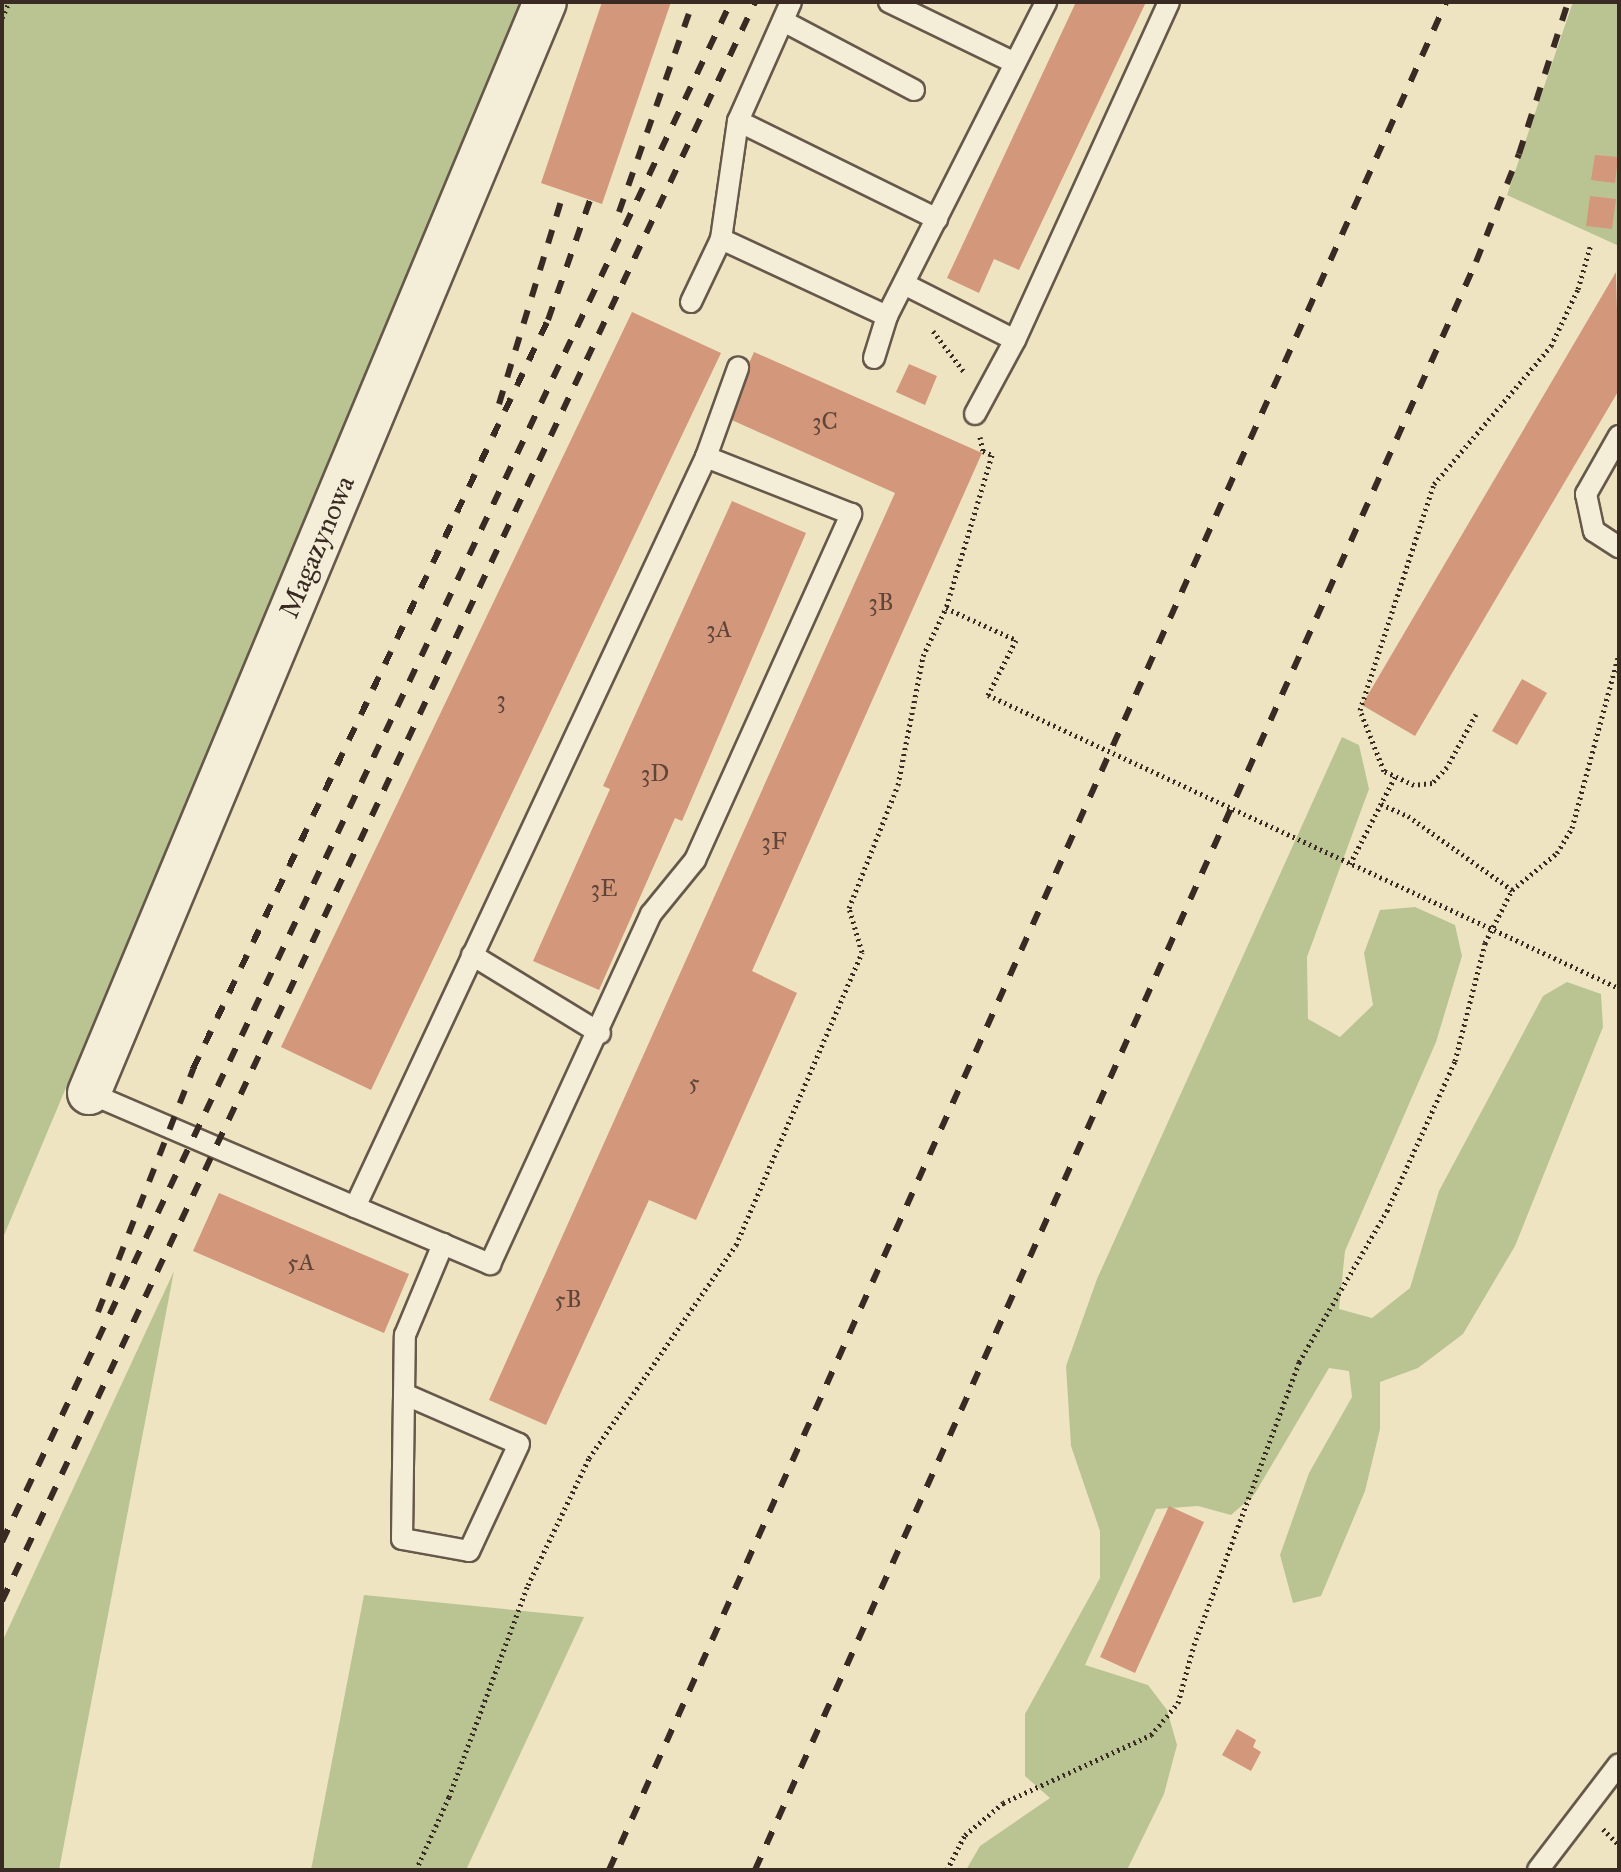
<!DOCTYPE html>
<html>
<head>
<meta charset="utf-8">
<style>
  body { margin:0 }
  #map { position:relative; width:1621px; height:1872px; overflow:hidden; background:#eee4c1; font-family:"IM FELL Great Primer",serif }
  div>[style] { position:absolute }
  [style*='--x'] { left:calc(var(--x)*1px); top:calc(var(--y)*1px); width:calc(var(--w)*1px); rotate:calc(var(--a)*1deg) }
  .green>* { inset:0; background:#bac492 }
  .building>* { inset:0; background:#d3977b }
  .path>* { height:5px; margin-top:-2.5px; transform-origin:0; background:repeating-linear-gradient(90deg,#392a23 0 2px,transparent 0 6px) }
  .roads { filter:drop-shadow(2px 0 #66584a) drop-shadow(-2px 0 #66584a) drop-shadow(0 2px #66584a) drop-shadow(0 -2px #66584a) }
  .lane>* { height:20px; margin:-10px; padding:0 10px; transform-origin:10px; border-radius:10px; background:#f4edd7 }
  .street>* { height:42px; margin:-21px; padding:0 21px; transform-origin:21px; border-radius:21px; background:#f4edd7 }
  .rail>* { height:6px; margin-top:-3px; transform-origin:0; background:repeating-linear-gradient(90deg,#392a23 0 14px,transparent 0 28px) }
  .path-bridge>* { height:5px; margin-top:-2.5px; transform-origin:0; background:repeating-linear-gradient(90deg,#392a23 0 2px,transparent 0 6px) }
  span { translate:-50% -50%; white-space:nowrap; text-align:center; line-height:1.15; -webkit-text-stroke:6px #f4edd7; paint-order:stroke }
  .number-label { font-size:24px; color:#604539 }
  .number-label span { -webkit-text-stroke-width:0 }
  .street-label { font-size:28px; color:#392a23 }
  .frame { position:absolute; inset:0; border:4px solid #392a23; pointer-events:none }
</style>
</head>
<body>
<div id="map">
  <div class="green">
    <i style="clip-path:polygon(2px 2px,522px 2px,2px 1240px)"></i>
    <i style="clip-path:polygon(1573px 2px,1619px 2px,1619px 246px,1507px 195px)"></i>
    <i style="clip-path:polygon(1342px 737px,1359px 745px,1369px 789px,1307px 957px,1308px 1019px,1340px 1037px,1373px 1005px,1364px 953px,1380px 910px,1415px 907px,1455px 925px,1462px 956px,1436px 1042px,1345px 1251px,1339px 1309px,1372px 1318px,1410px 1288px,1439px 1191px,1543px 996px,1567px 982px,1601px 994px,1603px 1027px,1515px 1246px,1463px 1334px,1418px 1368px,1380px 1382px,1380px 1429px,1365px 1491px,1321px 1596px,1293px 1603px,1280px 1555px,1309px 1473px,1352px 1397px,1349px 1371px,1329px 1368px,1254px 1495px,1231px 1515px,1198px 1506px,1156px 1509px,1085px 1665px,1148px 1685px,1167px 1710px,1177px 1745px,1164px 1794px,1127px 1870px,966px 1870px,980px 1846px,1050px 1798px,1025px 1776px,1025px 1714px,1100px 1578px,1100px 1531px,1071px 1446px,1066px 1366px,1097px 1279px)"></i>
    <i style="clip-path:polygon(174px 1271px,59px 1870px,2px 1870px,2px 1642px)"></i>
    <i style="clip-path:polygon(364px 1595px,584px 1617px,466px 1870px,311px 1870px)"></i>
  </div>
  <div class="building">
    <i style="clip-path:polygon(602px 2px,671px 2px,602px 204px,541px 183px)"></i>
    <i style="clip-path:polygon(1076px 2px,1146px 2px,1019px 270px,994px 259px,979px 293px,947px 278px)"></i>
    <i style="clip-path:polygon(1595px 155px,1618px 157px,1615px 183px,1591px 180px)"></i>
    <i style="clip-path:polygon(1590px 196px,1616px 199px,1612px 229px,1586px 226px)"></i>
    <i style="clip-path:polygon(1616px 272px,1619px 390px,1415px 736px,1362px 705px)"></i>
    <i style="clip-path:polygon(632px 312px,721px 353px,371px 1090px,281px 1047px)"></i>
    <i style="clip-path:polygon(754px 352px,982px 453px,752px 971px,797px 993px,696px 1220px,649px 1200px,546px 1425px,489px 1400px,895px 493px,725px 417px)"></i>
    <i style="clip-path:polygon(909px 364px,937px 376px,925px 405px,896px 392px)"></i>
    <i style="clip-path:polygon(732px 501px,806px 533px,682px 821px,675px 818px,599px 990px,533px 961px,610px 789px,603px 786px)"></i>
    <i style="clip-path:polygon(1522px 679px,1547px 693px,1517px 745px,1492px 731px)"></i>
    <i style="clip-path:polygon(219px 1193px,409px 1274px,384px 1333px,193px 1251px)"></i>
    <i style="clip-path:polygon(1169px 1506px,1204px 1522px,1135px 1673px,1100px 1657px)"></i>
    <i style="clip-path:polygon(1237px 1729px,1256px 1740px,1253px 1747px,1261px 1752px,1251px 1771px,1222px 1755px)"></i>
  </div>
  <div class="path">
    <i style="--x:2;--y:18;--w:17;--a:-66"></i>
    <i style="--x:933;--y:331;--w:53;--a:52.7"></i>
    <i style="--x:980;--y:437;--w:14;--a:78"></i>
    <i style="--x:983;--y:451;--w:10;--a:24"></i>
    <i style="--x:992;--y:455;--w:160;--a:106.7"></i>
    <i style="--x:946;--y:608;--w:77;--a:24.6"></i>
    <i style="--x:1016;--y:640;--w:62;--a:117"></i>
    <i style="--x:1476;--y:714;--w:60;--a:118.7"></i>
    <i style="--x:1447;--y:767;--w:22;--a:133"></i>
    <i style="--x:1432;--y:783;--w:18;--a:174"></i>
    <i style="--x:1414;--y:785;--w:33;--a:-155"></i>
    <i style="--x:1384;--y:771;--w:66;--a:-111.5"></i>
    <i style="--x:1360;--y:710;--w:238;--a:-71.9"></i>
    <i style="--x:1434;--y:484;--w:181;--a:-49.7"></i>
    <i style="--x:1551;--y:346;--w:63;--a:-64.7"></i>
    <i style="--x:1578;--y:289;--w:47;--a:-73.9"></i>
    <i style="--x:1381;--y:804;--w:30;--a:24"></i>
    <i style="--x:1408;--y:816;--w:128;--a:35.4"></i>
    <i style="--x:1350;--y:864;--w:98;--a:-62.7"></i>
    <i style="--x:1603;--y:1829;--w:23;--a:45"></i>
    <i style="--x:416;--y:1870;--w:80;--a:-65.7"></i>
    <i style="--x:449;--y:1797;--w:226;--a:-69.6"></i>
    <i style="--x:528;--y:1585;--w:141;--a:-64.3"></i>
    <i style="--x:589;--y:1458;--w:259;--a:-55.4"></i>
    <i style="--x:736;--y:1245;--w:319;--a:-66.7"></i>
    <i style="--x:862;--y:952;--w:46;--a:-106.5"></i>
    <i style="--x:849;--y:908;--w:132;--a:-68.3"></i>
    <i style="--x:898;--y:785;--w:131;--a:-79"></i>
    <i style="--x:923;--y:656;--w:53;--a:-64.4"></i>
    <i style="--x:947;--y:1870;--w:39;--a:-63"></i>
    <i style="--x:965;--y:1835;--w:50;--a:-40.1"></i>
    <i style="--x:1003;--y:1803;--w:163;--a:-24.7"></i>
    <i style="--x:1151;--y:1735;--w:42;--a:-49.8"></i>
    <i style="--x:1178;--y:1703;--w:60;--a:-74.6"></i>
    <i style="--x:1194;--y:1645;--w:302;--a:-69.6"></i>
    <i style="--x:1299;--y:1362;--w:175;--a:-59.8"></i>
    <i style="--x:1387;--y:1211;--w:165;--a:-65.6"></i>
    <i style="--x:1455;--y:1061;--w:122;--a:-75.7"></i>
    <i style="--x:1485;--y:943;--w:59;--a:-63"></i>
    <i style="--x:1512;--y:890;--w:58;--a:-39.4"></i>
    <i style="--x:1557;--y:853;--w:29;--a:-59"></i>
    <i style="--x:1572;--y:828;--w:180;--a:-74.9"></i>
  </div>
  <div class="roads">
    <div class="lane">
      <i style="--x:791;--y:2;--w:130;--a:114"></i>
      <i style="--x:738;--y:121;--w:119;--a:98.2"></i>
      <i style="--x:721;--y:239;--w:183;--a:24.9"></i>
      <i style="--x:887;--y:316;--w:352;--a:-63.1"></i>
      <i style="--x:889;--y:2;--w:140;--a:25.8"></i>
      <i style="--x:783;--y:21;--w:148;--a:27.8"></i>
      <i style="--x:738;--y:121;--w:222;--a:26.2"></i>
      <i style="--x:904;--y:284;--w:124;--a:26.8"></i>
      <i style="--x:1015;--y:340;--w:371;--a:-65.5"></i>
      <i style="--x:691;--y:302;--w:70;--a:-64.5"></i>
      <i style="--x:874;--y:358;--w:44;--a:-72.8"></i>
      <i style="--x:975;--y:414;--w:84;--a:-61.6"></i>
      <i style="--x:1619;--y:436;--w:67;--a:119.6"></i>
      <i style="--x:1586;--y:494;--w:38;--a:78"></i>
      <i style="--x:1594;--y:531;--w:30;--a:33"></i>
      <i style="--x:706;--y:457;--w:95;--a:-70.2"></i>
      <i style="--x:472;--y:955;--w:150;--a:31.4"></i>
      <i style="--x:89;--y:1093;--w:289;--a:23.2"></i>
      <i style="--x:355;--y:1207;--w:147;--a:22.9"></i>
      <i style="--x:490;--y:1264;--w:385;--a:-65.3"></i>
      <i style="--x:651;--y:914;--w:70;--a:-50.8"></i>
      <i style="--x:695;--y:860;--w:380;--a:-65.7"></i>
      <i style="--x:851;--y:514;--w:156;--a:-158.5"></i>
      <i style="--x:706;--y:457;--w:828;--a:115.08"></i>
      <i style="--x:404;--y:1394;--w:125;--a:23.5"></i>
      <i style="--x:519;--y:1444;--w:118;--a:115"></i>
      <i style="--x:469;--y:1551;--w:68;--a:-169.8"></i>
      <i style="--x:402;--y:1539;--w:204;--a:-89.2"></i>
      <i style="--x:405;--y:1335;--w:99;--a:-67.3"></i>
      <i style="--x:1538;--y:1870;--w:133;--a:-52.6"></i>
    </div>
    <div class="street">
      <i style="--x:89;--y:1093;--w:1182;--a:-67.32"></i>
    </div>
  </div>
  <div class="rail">
    <i style="--x:619;--y:212;--w:223;--a:-70.6"></i>
    <i style="--x:499;--y:404;--w:223;--a:-73"></i>
    <i style="--x:98;--y:1312;--w:261;--a:-68.6"></i>
    <i style="--x:193;--y:1069;--w:829;--a:-64.64"></i>
    <i style="--x:548;--y:320;--w:127;--a:-70.7"></i>
    <i style="--x:2;--y:1542;--w:1704;--a:-64.67"></i>
    <i style="--x:2;--y:1601;--w:1767;--a:-64.78"></i>
    <i style="--x:609;--y:1870;--w:2047;--a:-65.86"></i>
    <i style="--x:755;--y:1870;--w:1762;--a:-65.85"></i>
    <i style="--x:1476;--y:262;--w:116;--a:-68.3"></i>
    <i style="--x:1519;--y:154;--w:160;--a:-72.1"></i>
  </div>
  <div class="path-bridge">
    <i style="--x:988;--y:695;--w:696;--a:24.91"></i>
  </div>
  <div class="number-label">
    <span style="left:825px;top:422px">3C</span>
    <span style="left:881px;top:603px">3B</span>
    <span style="left:719px;top:630px">3A</span>
    <span style="left:501px;top:700px">3</span>
    <span style="left:655px;top:774px">3D</span>
    <span style="left:774px;top:842px">3F</span>
    <span style="left:604px;top:889px">3E</span>
    <span style="left:694px;top:1083px">5</span>
    <span style="left:301px;top:1263px">5A</span>
    <span style="left:568px;top:1300px">5B</span>
  </div>
  <div class="street-label">
    <span style="left:317px;top:547px;rotate:-67deg">Magazynowa</span>
  </div>
  <div class="frame"></div>
</div>
</body>
</html>
